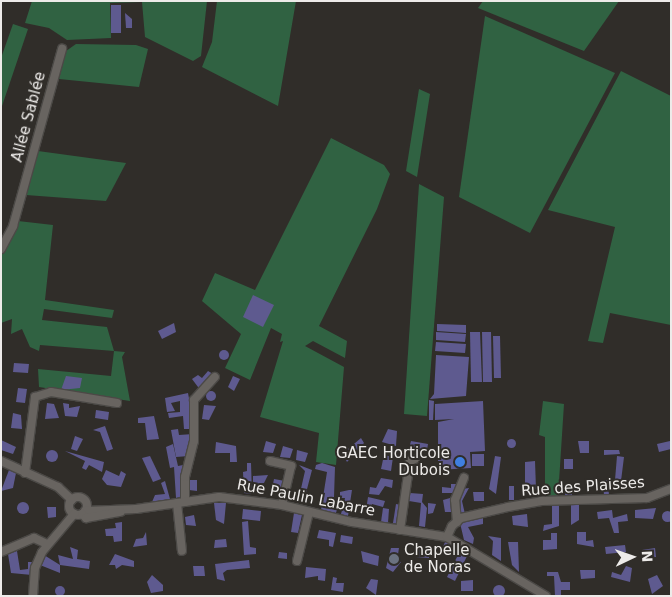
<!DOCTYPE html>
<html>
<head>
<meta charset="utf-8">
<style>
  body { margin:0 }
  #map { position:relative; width:672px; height:597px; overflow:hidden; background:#302d29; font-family:"DejaVu Sans",sans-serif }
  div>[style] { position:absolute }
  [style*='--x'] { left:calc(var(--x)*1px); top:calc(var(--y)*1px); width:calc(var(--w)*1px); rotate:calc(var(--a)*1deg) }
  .green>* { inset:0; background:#306242 }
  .building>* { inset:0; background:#5e5a8f }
  .round { border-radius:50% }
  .roads { filter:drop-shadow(1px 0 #4b4946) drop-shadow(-1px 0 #4b4946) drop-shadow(0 1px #4b4946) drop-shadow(0 -1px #4b4946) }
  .minor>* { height:8px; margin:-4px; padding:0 4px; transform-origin:4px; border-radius:4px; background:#686460 }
  .minor>.ring { margin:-4px; padding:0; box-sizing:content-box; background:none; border:8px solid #686460; border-radius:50% }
  .dots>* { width:14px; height:14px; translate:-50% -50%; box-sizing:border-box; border:2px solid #302d29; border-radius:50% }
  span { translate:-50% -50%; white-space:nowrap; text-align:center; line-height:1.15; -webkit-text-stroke:4px #302d29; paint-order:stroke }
  .street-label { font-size:15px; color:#edebe9 }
  .poi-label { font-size:15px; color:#edebe9 }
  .right { translate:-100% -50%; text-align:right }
  .left { translate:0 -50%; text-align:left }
  .frame { position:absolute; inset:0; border:2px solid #edebe9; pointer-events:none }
  .north { position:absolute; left:607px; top:532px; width:50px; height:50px; -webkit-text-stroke:4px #302d29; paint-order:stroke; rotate:87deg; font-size:14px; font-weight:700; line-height:20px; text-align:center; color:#edebe9 }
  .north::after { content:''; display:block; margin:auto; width:18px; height:22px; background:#edebe9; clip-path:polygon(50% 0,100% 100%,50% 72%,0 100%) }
</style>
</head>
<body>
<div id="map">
  <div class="green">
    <i style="clip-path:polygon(32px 1px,207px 1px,201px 56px,193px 61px,145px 37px,142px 2px,110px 3px,111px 38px,67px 40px,49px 28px,25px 23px)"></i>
    <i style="clip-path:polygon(217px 1px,296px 1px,278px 106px,202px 67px,212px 42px)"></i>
    <i style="clip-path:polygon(483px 1px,619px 1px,584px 51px,478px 8px)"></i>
    <i style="clip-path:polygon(485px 16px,615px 73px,530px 233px,459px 197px)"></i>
    <i style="clip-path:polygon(13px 24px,28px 29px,1px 109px,1px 58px)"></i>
    <i style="clip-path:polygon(76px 44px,136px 45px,148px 49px,139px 87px,59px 79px,66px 51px)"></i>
    <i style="clip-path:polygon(621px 71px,671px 96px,671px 325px,610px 313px,603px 343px,588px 341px,615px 227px,548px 210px)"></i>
    <i style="clip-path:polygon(419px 89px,430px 94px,417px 177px,406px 171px)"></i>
    <i style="clip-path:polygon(331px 138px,384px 165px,390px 174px,377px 209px,319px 326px,347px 341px,345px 358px,313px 341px,305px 346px,344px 367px,336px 465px,316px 462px,319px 433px,260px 417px,283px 341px,280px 342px,282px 334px,271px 328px,250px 380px,225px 368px,241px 334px,202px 301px,215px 273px,255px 290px)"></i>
    <i style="clip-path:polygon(38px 151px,126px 163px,106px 201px,26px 195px)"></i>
    <i style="clip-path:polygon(419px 184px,444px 197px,427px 416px,404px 414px)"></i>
    <i style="clip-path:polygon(18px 221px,53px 225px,45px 300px,114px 310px,112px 318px,44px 309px,42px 320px,107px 327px,114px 351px,125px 352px,122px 357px,130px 401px,39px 387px,38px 369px,111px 376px,114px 351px,40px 345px,39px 351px,30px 347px,22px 329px,11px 334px,12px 319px,1px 323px,1px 252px)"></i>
    <i style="clip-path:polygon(543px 401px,564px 404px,558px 497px,545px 497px,545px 437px,539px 435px)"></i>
  </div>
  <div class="building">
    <i style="clip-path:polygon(111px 5px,121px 5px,121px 33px,111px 33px)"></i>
    <i style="clip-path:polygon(125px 13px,132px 19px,132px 28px,126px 28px)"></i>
    <i style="clip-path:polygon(253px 295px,274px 305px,263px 327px,243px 317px)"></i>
    <i style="clip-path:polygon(174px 323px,176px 332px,162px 339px,158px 331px)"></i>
    <i style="clip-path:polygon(437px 324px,466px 325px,466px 333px,437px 331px)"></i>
    <i style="clip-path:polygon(436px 332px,466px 334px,465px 342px,436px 340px)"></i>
    <i style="clip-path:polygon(470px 332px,480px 332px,482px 382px,471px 382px)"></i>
    <i style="clip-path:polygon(482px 332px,491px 332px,492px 382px,483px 382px)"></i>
    <i style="clip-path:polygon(493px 336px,500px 336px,501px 378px,494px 378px)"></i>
    <i style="clip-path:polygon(436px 342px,466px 344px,465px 353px,435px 351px)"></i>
    <i class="round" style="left:219px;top:350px;width:10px;height:10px"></i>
    <i style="clip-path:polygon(436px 355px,469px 357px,466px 396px,430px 399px,434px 394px)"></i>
    <i style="clip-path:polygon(14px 363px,29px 364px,28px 373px,13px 372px)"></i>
    <i style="clip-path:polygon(208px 371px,213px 374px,201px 391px,192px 379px,198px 375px,202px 378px)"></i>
    <i style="clip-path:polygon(66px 376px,82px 378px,80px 388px,61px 390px)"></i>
    <i style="clip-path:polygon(233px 376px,240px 379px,234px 391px,228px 387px)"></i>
    <i style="clip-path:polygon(18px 388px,27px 389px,25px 403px,16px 402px)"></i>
    <i class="round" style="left:206px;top:391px;width:10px;height:10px"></i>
    <i style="clip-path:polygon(188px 393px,192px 414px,190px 429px,184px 429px,183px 416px,169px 418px,168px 413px,180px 412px,180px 401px,171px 403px,175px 411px,167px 412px,165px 398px)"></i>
    <i style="clip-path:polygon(429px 400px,434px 401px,433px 420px,429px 420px)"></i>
    <i style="clip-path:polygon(483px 401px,485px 451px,470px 452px,471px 468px,438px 470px,438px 422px,454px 419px,435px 420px,435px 404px)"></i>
    <i style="clip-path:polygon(47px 403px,54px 404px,59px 418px,45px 419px)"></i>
    <i style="clip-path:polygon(63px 403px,69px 404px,69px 408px,80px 406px,77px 417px,65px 416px)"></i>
    <i style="clip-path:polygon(204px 405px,216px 406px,209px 420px,202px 419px)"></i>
    <i style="clip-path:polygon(96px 410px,109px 412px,108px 420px,95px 418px)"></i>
    <i style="clip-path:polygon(13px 413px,21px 415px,22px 429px,11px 428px)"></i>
    <i style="clip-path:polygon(154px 416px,159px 439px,147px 440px,145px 423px,138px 423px,138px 418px)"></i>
    <i style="clip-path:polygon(105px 426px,113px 449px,107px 451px,100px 432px,93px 430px)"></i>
    <i style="clip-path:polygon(178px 429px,179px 435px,193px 434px,189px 456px,176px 457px,171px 430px)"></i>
    <i style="clip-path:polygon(388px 429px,397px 431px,396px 446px,382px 442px)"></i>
    <i style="clip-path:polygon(75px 436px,83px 439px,77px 451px,71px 449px)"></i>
    <i style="clip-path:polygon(361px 438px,364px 443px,347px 462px,344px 456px,350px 453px,348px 449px)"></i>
    <i class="round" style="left:506.5px;top:438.5px;width:9px;height:9px"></i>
    <i style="clip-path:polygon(1px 440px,16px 447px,13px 454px,1px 450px)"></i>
    <i style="clip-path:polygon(266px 441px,276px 444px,273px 453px,263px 452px)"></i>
    <i style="clip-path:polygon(411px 441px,428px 444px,427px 450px,418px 453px,415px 448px,415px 452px,408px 452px)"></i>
    <i style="clip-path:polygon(578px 441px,589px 441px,589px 453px,580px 453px)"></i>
    <i style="clip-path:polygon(670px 441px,671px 449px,659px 452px,657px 444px)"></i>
    <i style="clip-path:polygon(216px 442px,236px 446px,237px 462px,230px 462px,230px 453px,215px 453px)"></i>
    <i style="clip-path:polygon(173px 444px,178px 466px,183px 465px,183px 496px,176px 498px,174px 467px,170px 468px,166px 447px)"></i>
    <i style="clip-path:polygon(283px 446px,293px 449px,290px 458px,280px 457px)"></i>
    <i class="round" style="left:46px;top:450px;width:12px;height:12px"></i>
    <i style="clip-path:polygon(297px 450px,308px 453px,305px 462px,296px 460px)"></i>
    <i style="clip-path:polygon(604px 450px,619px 450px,620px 454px,604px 455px)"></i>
    <i style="clip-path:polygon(65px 451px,104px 462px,102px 472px,89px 465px,86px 470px,82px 468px,85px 461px)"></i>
    <i style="clip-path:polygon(472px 454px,484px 454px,484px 466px,472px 466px)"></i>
    <i style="clip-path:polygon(384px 455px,393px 457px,391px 471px,381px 469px)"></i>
    <i style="clip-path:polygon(150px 456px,161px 479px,153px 482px,142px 458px)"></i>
    <i style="clip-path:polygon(495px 456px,501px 457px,496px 494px,489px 489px)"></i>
    <i style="clip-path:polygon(617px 456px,624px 457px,621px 481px,615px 480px)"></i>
    <i style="clip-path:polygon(564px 459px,573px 459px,573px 469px,564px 469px)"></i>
    <i style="clip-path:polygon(535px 461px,536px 489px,525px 489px,525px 462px)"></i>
    <i style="clip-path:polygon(247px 463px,251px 463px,252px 494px,244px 493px,243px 472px,247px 471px)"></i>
    <i style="clip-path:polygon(322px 463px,335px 467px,334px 497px,330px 497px,328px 507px,338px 506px,336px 513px,321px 510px,327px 472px,315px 469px,316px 465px)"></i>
    <i style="clip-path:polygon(299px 465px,312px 470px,306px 493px,300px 493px,305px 471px)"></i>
    <i style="clip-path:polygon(9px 470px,16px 473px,13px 488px,1px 491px)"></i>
    <i style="clip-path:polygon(106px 470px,119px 476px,121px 471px,126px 474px,121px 487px,107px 485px,102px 479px)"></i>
    <i style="clip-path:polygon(268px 475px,264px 483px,253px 484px,253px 476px)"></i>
    <i style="clip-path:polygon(381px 478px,393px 480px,392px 488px,385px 486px,379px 495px,369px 494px,370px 487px,376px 488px)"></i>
    <i style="clip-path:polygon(274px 479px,285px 481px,281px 491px,272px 489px)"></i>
    <i style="clip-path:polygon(189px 480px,197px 480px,197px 491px,189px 490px)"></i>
    <i style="clip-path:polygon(603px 480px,608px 480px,609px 496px,604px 496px)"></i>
    <i style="clip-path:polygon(165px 481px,170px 499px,152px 502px,155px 495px,165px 494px,161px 483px)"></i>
    <i style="clip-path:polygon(566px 483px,572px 483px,572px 498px,565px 497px)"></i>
    <i style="clip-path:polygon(451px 484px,456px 484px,457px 493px,442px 493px,442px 487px,451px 488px)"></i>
    <i style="clip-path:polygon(509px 486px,514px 486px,514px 500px,509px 500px)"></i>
    <i style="clip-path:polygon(469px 488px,462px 501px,465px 514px,459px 516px,458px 497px,462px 489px)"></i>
    <i style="clip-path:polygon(349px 490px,352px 490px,348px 516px,341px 514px,345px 498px,340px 498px,340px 492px)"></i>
    <i style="clip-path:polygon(473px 492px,484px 492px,484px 501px,474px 501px)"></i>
    <i style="clip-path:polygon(410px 493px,423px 494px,422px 502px,427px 508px,425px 527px,419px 526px,421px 503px,409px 501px)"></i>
    <i style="clip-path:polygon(368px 497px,385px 501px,383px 507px,372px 504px,370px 512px,366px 510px)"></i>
    <i style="clip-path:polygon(450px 498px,452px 512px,445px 512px,443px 500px)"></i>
    <i class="round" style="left:17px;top:502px;width:12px;height:12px"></i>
    <i style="clip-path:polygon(214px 503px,226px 503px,224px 524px,216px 520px)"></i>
    <i style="clip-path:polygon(428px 503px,436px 504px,433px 513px,428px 514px)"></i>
    <i style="clip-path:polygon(579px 503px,579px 520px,571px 525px,571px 504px)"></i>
    <i style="clip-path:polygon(396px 504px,401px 505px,398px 524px,393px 523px)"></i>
    <i style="clip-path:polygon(559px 504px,559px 526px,543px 531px,544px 525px,552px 524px,552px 505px)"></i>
    <i style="clip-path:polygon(47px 507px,56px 507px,56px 517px,48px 518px)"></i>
    <i style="clip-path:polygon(383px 508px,389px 509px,388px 523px,381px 522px)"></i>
    <i style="clip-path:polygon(656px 508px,653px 519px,635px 518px,635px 510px)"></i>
    <i style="clip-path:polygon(243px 509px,261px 511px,260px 521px,242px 519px)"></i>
    <i style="clip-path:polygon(612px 510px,613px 518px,627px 514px,628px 521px,618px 522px,619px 533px,614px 533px,609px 518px,598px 519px,597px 512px)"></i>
    <i class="round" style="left:661.5px;top:510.5px;width:11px;height:11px"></i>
    <i style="clip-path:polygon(294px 513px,302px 515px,298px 533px,291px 532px)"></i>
    <i style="clip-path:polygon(527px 514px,528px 527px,513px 525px,512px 516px)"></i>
    <i style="clip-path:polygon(194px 515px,196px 526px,186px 525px,185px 517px)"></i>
    <i style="clip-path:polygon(483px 517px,483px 524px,468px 527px,474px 538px,473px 544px,464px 540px,460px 523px)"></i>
    <i style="clip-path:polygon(248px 521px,250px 547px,256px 548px,256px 554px,244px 555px,242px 522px)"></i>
    <i style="clip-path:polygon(122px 522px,122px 541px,114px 542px,113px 536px,106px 536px,105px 529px,116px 528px,115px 523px)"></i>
    <i style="clip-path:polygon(319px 530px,336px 533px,333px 547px,329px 546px,329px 540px,317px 538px)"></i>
    <i style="clip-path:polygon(146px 532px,147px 545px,133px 547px,136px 539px,143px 538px)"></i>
    <i style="clip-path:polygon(577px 532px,586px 532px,586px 541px,593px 540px,594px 547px,577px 544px)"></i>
    <i style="clip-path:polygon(551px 533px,557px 533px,557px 549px,543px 550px,543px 540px,551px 540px)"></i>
    <i style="clip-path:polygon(341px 535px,353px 537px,352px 544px,340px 542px)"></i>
    <i style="clip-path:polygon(488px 536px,501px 538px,501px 561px,492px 555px,493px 541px)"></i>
    <i style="clip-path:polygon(226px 539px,227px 547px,214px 548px,215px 540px)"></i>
    <i style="clip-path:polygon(445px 542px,458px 547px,455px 552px,443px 547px)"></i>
    <i style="clip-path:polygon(508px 542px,518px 542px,519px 572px,512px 565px)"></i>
    <i style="clip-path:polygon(625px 545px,626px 552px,606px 554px,605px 547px)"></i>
    <i style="clip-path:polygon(70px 547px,78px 550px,77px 559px,90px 561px,89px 569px,60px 565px,60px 573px,40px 565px,44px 555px,60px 565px,58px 555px,73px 559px)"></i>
    <i style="clip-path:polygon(391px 548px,399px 548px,397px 561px,401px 562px,393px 572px,386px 568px)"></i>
    <i style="clip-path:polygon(416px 548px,429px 549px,429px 558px,416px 557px)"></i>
    <i style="clip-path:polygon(655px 548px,656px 557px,643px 558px,642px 550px)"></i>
    <i style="clip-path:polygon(17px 551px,20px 570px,28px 569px,28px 562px,32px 562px,32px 575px,11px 573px,8px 554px)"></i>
    <i style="clip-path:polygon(361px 551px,379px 556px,378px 566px,363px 562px)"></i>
    <i style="clip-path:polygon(460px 551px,468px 554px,455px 581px,447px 577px)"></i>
    <i style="clip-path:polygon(279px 552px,287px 553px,287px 559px,278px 558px)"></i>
    <i style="clip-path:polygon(115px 554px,134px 561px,134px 567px,122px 565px,116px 569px,115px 565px,109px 565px)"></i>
    <i style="clip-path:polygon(249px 560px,250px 568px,227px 570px,223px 573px,225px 581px,217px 579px,215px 564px)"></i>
    <i style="clip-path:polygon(193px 566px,204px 566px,205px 576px,194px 576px)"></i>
    <i style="clip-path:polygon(626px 566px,632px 568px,630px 582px,611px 577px,612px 572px,621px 575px)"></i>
    <i style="clip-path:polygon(306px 567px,326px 569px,325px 581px,318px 580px,318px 576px,305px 578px)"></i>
    <i style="clip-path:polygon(580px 570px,595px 570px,595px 578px,581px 579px)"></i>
    <i style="clip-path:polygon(547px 572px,558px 572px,561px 582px,570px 582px,570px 590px,561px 590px,561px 596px,555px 596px,554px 576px,547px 576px)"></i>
    <i style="clip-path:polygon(152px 575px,163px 585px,163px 591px,151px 593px,147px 582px)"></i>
    <i style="clip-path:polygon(657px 575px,663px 586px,652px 594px,648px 579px)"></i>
    <i style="clip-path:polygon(333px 577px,337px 578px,336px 583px,344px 583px,343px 592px,331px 590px)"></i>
    <i style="clip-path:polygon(371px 579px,378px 580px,376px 595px,366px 588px)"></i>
    <i style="clip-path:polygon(473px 580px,473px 591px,461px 591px,461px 581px)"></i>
    <i class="round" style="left:493px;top:585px;width:12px;height:12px"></i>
    <i class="round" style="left:55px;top:586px;width:10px;height:10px"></i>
  </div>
  <div class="roads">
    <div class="minor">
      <i style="--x:1;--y:249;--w:26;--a:-62"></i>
      <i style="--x:13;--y:226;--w:184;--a:-74.5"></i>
      <i style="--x:1;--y:461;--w:63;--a:24.5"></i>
      <i style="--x:58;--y:487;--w:19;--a:43"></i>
      <i style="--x:270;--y:461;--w:22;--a:13"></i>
      <i style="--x:291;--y:466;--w:40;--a:103"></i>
      <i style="--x:25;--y:473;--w:77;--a:-82.5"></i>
      <i style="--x:35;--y:397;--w:17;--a:-17"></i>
      <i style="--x:51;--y:392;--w:67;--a:9.5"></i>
      <i class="ring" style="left:69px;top:497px;width:10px;height:10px"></i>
      <i style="--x:185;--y:502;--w:25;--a:-90"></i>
      <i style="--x:185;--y:477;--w:37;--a:-76"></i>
      <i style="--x:194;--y:441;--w:41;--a:-90"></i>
      <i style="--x:194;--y:400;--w:31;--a:-48"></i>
      <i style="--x:177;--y:503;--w:48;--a:84.1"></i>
      <i style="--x:85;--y:511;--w:51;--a:-2.2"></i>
      <i style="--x:136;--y:509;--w:84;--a:-8.2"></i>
      <i style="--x:219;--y:497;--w:64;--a:7.2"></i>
      <i style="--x:282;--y:505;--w:72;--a:13.7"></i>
      <i style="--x:352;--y:522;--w:96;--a:9"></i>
      <i style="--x:447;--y:537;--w:115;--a:30.8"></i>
      <i style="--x:82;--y:514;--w:6;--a:45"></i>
      <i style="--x:86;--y:518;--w:35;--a:-10"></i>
      <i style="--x:457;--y:522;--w:22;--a:-95"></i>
      <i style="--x:455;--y:500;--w:24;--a:-68"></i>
      <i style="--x:400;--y:530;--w:70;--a:-81.8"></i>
      <i style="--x:410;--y:461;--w:5;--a:-22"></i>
      <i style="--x:447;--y:537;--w:12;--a:-66"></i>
      <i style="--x:452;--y:526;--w:12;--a:-42"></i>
      <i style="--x:461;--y:518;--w:48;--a:-13.2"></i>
      <i style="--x:508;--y:507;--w:34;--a:-10"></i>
      <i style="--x:541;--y:501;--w:106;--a:-1.6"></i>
      <i style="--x:647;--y:498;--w:26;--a:-21"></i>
      <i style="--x:1;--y:552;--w:36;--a:-23"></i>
      <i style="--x:34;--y:538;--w:14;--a:25"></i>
      <i style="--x:297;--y:561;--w:50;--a:-76.2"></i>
      <i style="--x:33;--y:596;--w:28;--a:-86"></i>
      <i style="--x:35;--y:568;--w:17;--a:-66"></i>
      <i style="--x:42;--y:552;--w:50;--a:-49.9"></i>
    </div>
  </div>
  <div class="dots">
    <i style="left:460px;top:462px;background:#3f7fe0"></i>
    <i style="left:394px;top:559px;background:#6b7280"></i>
  </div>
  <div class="street-label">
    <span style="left:29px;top:117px;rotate:-75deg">Allée Sablée</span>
    <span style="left:583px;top:487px;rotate:-4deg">Rue des Plaisses</span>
    <span style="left:306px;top:498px;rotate:11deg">Rue Paulin Labarre</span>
  </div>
  <div class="poi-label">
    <span class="right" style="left:450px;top:462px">GAEC Horticole<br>Dubois</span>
    <span class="left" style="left:404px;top:559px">Chapelle<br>de Noras</span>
  </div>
  <div class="frame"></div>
  <div class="north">N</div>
</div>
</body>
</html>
